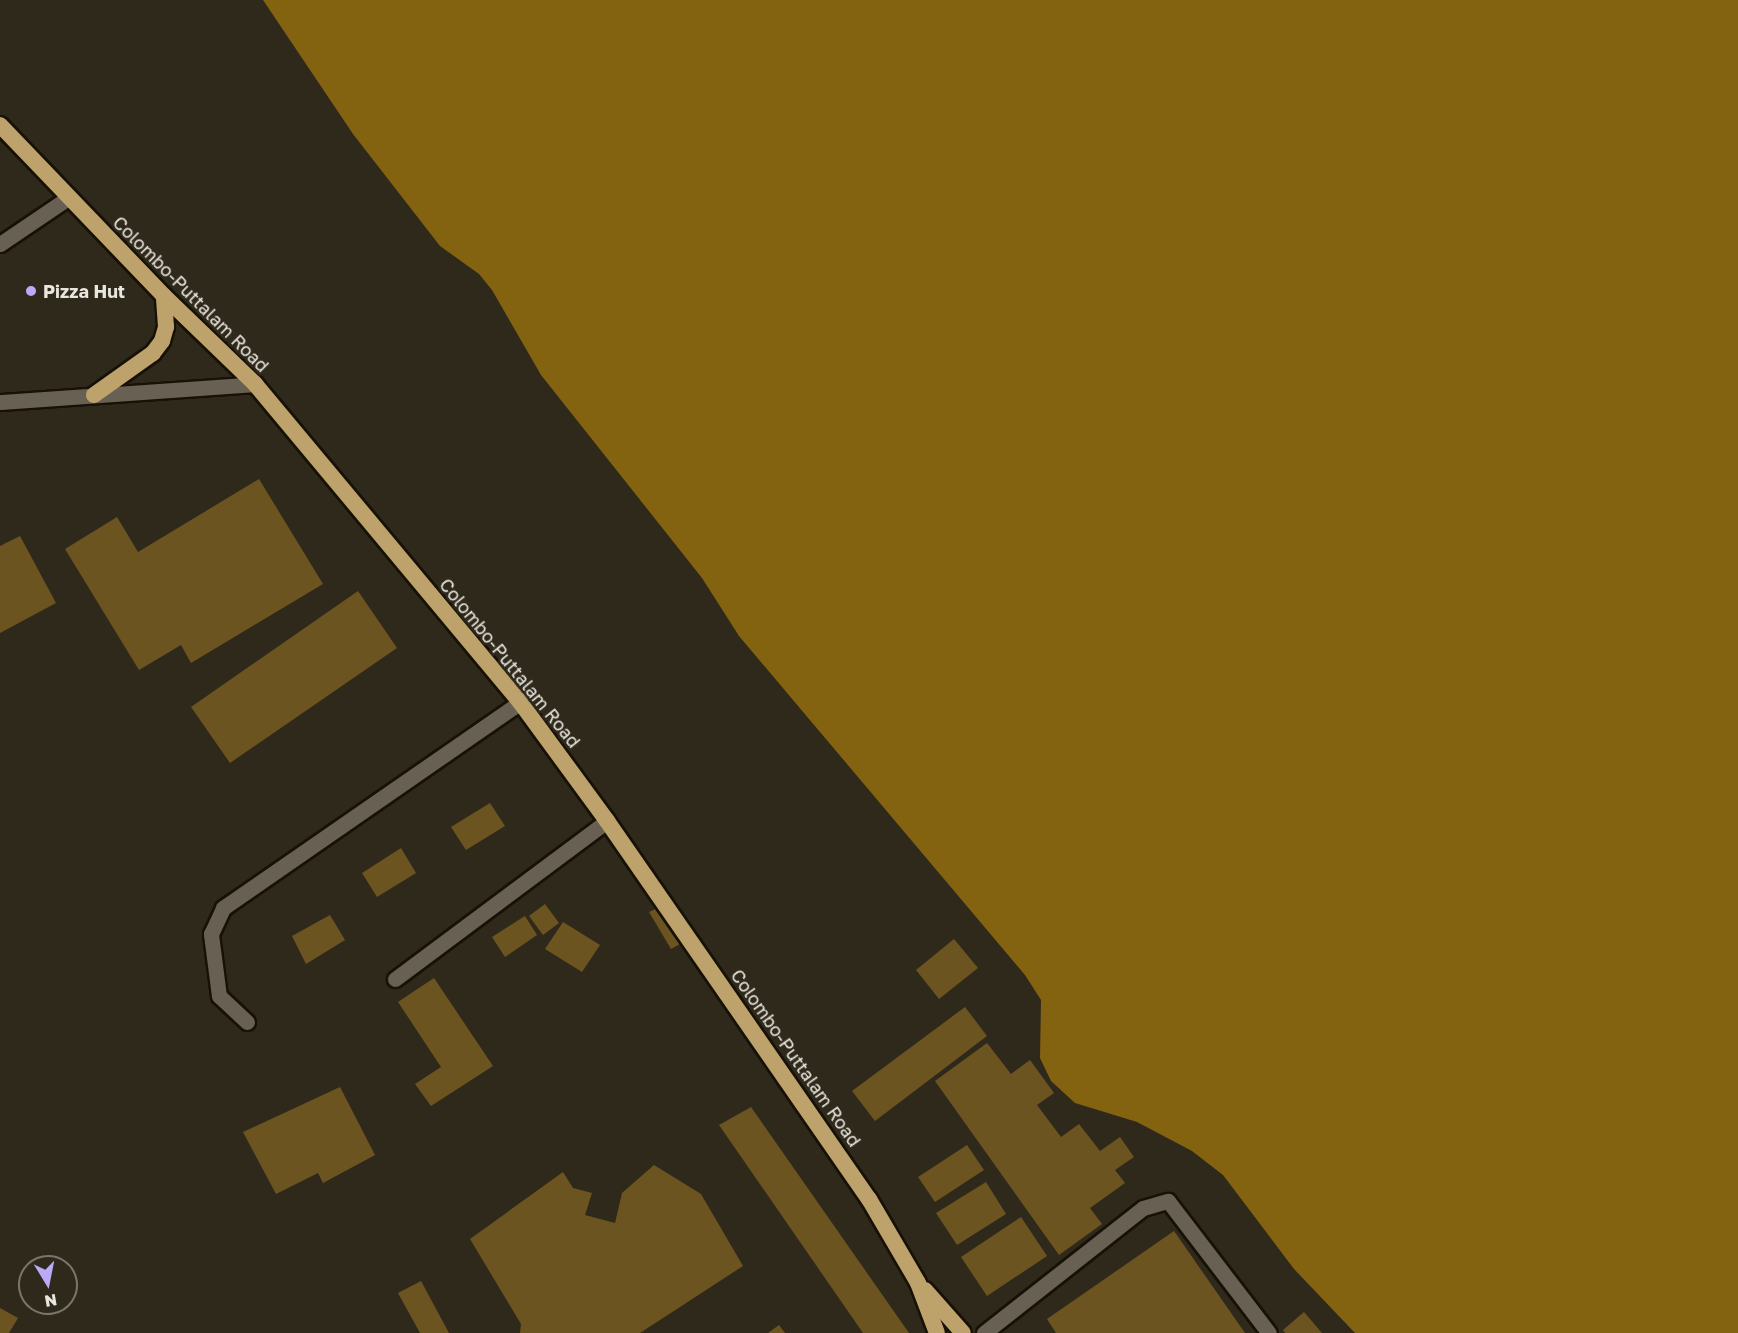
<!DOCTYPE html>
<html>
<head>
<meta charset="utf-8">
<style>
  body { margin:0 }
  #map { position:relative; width:1738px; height:1333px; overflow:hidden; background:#2f291c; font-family:"Golos Text",sans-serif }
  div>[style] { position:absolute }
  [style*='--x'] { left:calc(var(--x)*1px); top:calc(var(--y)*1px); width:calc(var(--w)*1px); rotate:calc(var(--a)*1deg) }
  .water>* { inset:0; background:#836210 }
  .building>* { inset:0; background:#6c5420 }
  .roads { filter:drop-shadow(2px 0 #171106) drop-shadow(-2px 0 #171106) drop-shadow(0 2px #171106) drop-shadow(0 -2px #171106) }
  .service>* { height:15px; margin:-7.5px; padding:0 7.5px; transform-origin:7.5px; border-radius:7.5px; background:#676053 }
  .minor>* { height:15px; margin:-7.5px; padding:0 7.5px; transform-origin:7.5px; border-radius:7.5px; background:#676053 }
  .tertiary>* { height:15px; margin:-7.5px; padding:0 7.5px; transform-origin:7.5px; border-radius:7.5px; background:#676053 }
  .trunk>* { height:16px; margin:-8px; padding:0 8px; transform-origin:8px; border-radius:8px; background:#bea26c }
  .dots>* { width:16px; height:16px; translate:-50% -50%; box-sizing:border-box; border:3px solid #2f291c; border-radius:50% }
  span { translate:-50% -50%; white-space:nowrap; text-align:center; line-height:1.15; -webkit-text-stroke:5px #2f291c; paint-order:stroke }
  .poi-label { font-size:18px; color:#e9e6de; font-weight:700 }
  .left { translate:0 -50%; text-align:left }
  .street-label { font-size:18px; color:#e9e6de }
  .north { position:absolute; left:18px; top:1255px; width:60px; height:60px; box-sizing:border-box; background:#2f291c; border:2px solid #79756a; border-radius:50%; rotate:170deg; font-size:16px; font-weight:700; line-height:24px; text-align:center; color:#e9e6de }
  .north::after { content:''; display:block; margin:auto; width:21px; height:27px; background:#bbaaf6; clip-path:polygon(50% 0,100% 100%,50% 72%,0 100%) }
</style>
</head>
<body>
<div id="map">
  <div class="water">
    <i style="clip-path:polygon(263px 0,1738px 0,1738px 1333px,1355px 1333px,1294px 1269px,1223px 1175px,1192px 1151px,1137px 1122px,1075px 1103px,1051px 1081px,1040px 1058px,1041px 1000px,1025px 975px,739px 636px,702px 578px,541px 375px,492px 290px,479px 274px,440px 246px,353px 134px)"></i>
  </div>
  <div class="building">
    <i style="clip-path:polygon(259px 479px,323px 584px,191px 663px,181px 645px,139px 670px,65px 549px,117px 517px,138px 552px)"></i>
    <i style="clip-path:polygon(20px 536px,56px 603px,0 633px,0 546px)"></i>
    <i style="clip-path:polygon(358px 591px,397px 648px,230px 763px,191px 707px)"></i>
    <i style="clip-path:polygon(490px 803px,505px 826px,466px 850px,451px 827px)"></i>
    <i style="clip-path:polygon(401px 848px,416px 873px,377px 897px,362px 873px)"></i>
    <i style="clip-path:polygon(545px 904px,559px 923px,543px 935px,529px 916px)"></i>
    <i style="clip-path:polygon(660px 907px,682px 943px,671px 949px,649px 912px)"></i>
    <i style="clip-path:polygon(330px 915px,345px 940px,306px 964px,292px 936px)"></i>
    <i style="clip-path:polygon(525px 916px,537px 935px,505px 957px,492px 937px)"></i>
    <i style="clip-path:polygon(563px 922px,600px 945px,582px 972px,545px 949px)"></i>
    <i style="clip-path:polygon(954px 939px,978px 968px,939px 999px,916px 970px)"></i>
    <i style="clip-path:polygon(434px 978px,493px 1066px,431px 1106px,415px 1084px,441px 1067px,398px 1002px)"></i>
    <i style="clip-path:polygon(965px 1007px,987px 1036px,875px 1121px,852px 1091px)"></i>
    <i style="clip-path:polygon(987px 1043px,1011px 1074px,1030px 1060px,1054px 1093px,1037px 1105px,1061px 1137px,1079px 1124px,1100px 1151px,1120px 1137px,1134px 1157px,1115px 1170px,1125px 1183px,1090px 1208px,1102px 1224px,1059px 1255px,935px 1081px)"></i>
    <i style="clip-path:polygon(340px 1087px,375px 1155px,323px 1183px,318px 1173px,276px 1194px,243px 1132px)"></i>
    <i style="clip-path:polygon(751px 1107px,909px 1333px,863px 1333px,719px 1125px)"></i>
    <i style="clip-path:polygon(967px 1145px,984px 1170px,935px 1202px,918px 1177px)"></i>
    <i style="clip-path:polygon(654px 1165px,701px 1194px,743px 1266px,640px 1333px,520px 1333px,521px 1324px,470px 1239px,563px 1172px,573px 1188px,592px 1193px,585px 1215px,615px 1223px,622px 1193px)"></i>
    <i style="clip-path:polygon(986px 1182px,1006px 1214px,957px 1245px,936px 1213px)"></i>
    <i style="clip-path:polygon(1021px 1217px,1047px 1256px,987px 1296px,961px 1257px)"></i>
    <i style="clip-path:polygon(1174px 1231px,1245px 1333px,1056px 1333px,1047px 1319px)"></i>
    <i style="clip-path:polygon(421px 1281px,449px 1333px,420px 1333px,398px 1293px)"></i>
    <i style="clip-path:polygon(0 1308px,18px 1318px,9px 1333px,0 1333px)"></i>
    <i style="clip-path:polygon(1304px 1312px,1322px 1333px,1285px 1333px,1283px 1330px)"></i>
    <i style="clip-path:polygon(779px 1325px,785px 1333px,768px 1333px)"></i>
  </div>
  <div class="roads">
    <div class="service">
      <i style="--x:984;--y:1333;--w:202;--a:-38.2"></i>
      <i style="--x:1143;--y:1208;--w:26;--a:-16"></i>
      <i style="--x:1168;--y:1201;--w:166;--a:52.6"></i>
    </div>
    <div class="minor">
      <i style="--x:0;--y:244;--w:82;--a:-34.1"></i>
      <i style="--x:395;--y:979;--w:264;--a:-36.7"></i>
      <i style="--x:247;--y:1022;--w:38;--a:-137"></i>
      <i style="--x:219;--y:996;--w:63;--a:-97.4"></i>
      <i style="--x:211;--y:934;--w:29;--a:-65"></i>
      <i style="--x:223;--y:908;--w:361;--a:-34.7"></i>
    </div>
    <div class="tertiary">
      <i style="--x:0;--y:402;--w:256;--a:-4"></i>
    </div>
    <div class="trunk">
      <i style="--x:0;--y:125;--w:237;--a:46.2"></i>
      <i style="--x:164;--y:296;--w:127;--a:44"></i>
      <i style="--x:255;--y:384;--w:414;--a:50.2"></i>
      <i style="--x:520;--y:702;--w:147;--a:53.8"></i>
      <i style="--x:607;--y:821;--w:460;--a:55.3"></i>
      <i style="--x:869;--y:1199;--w:97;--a:59.7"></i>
      <i style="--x:918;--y:1283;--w:53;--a:69.2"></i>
      <i style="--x:94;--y:395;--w:72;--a:-35.4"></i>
      <i style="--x:153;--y:353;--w:15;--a:-53"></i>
      <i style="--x:162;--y:341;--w:15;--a:-74"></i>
      <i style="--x:166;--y:327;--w:31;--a:-94"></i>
      <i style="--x:925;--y:1290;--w:57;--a:48.5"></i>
    </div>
  </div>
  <div class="dots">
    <i style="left:31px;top:291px;background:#bbaaf6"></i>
  </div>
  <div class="poi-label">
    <span class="left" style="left:43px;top:291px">Pizza Hut</span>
  </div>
  <div class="street-label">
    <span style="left:191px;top:294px;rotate:45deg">Colombo-Puttalam Road</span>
    <span style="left:510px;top:663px;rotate:51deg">Colombo-Puttalam Road</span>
    <span style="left:796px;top:1058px;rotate:55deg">Colombo-Puttalam Road</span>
  </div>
  <div class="north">N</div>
</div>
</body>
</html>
